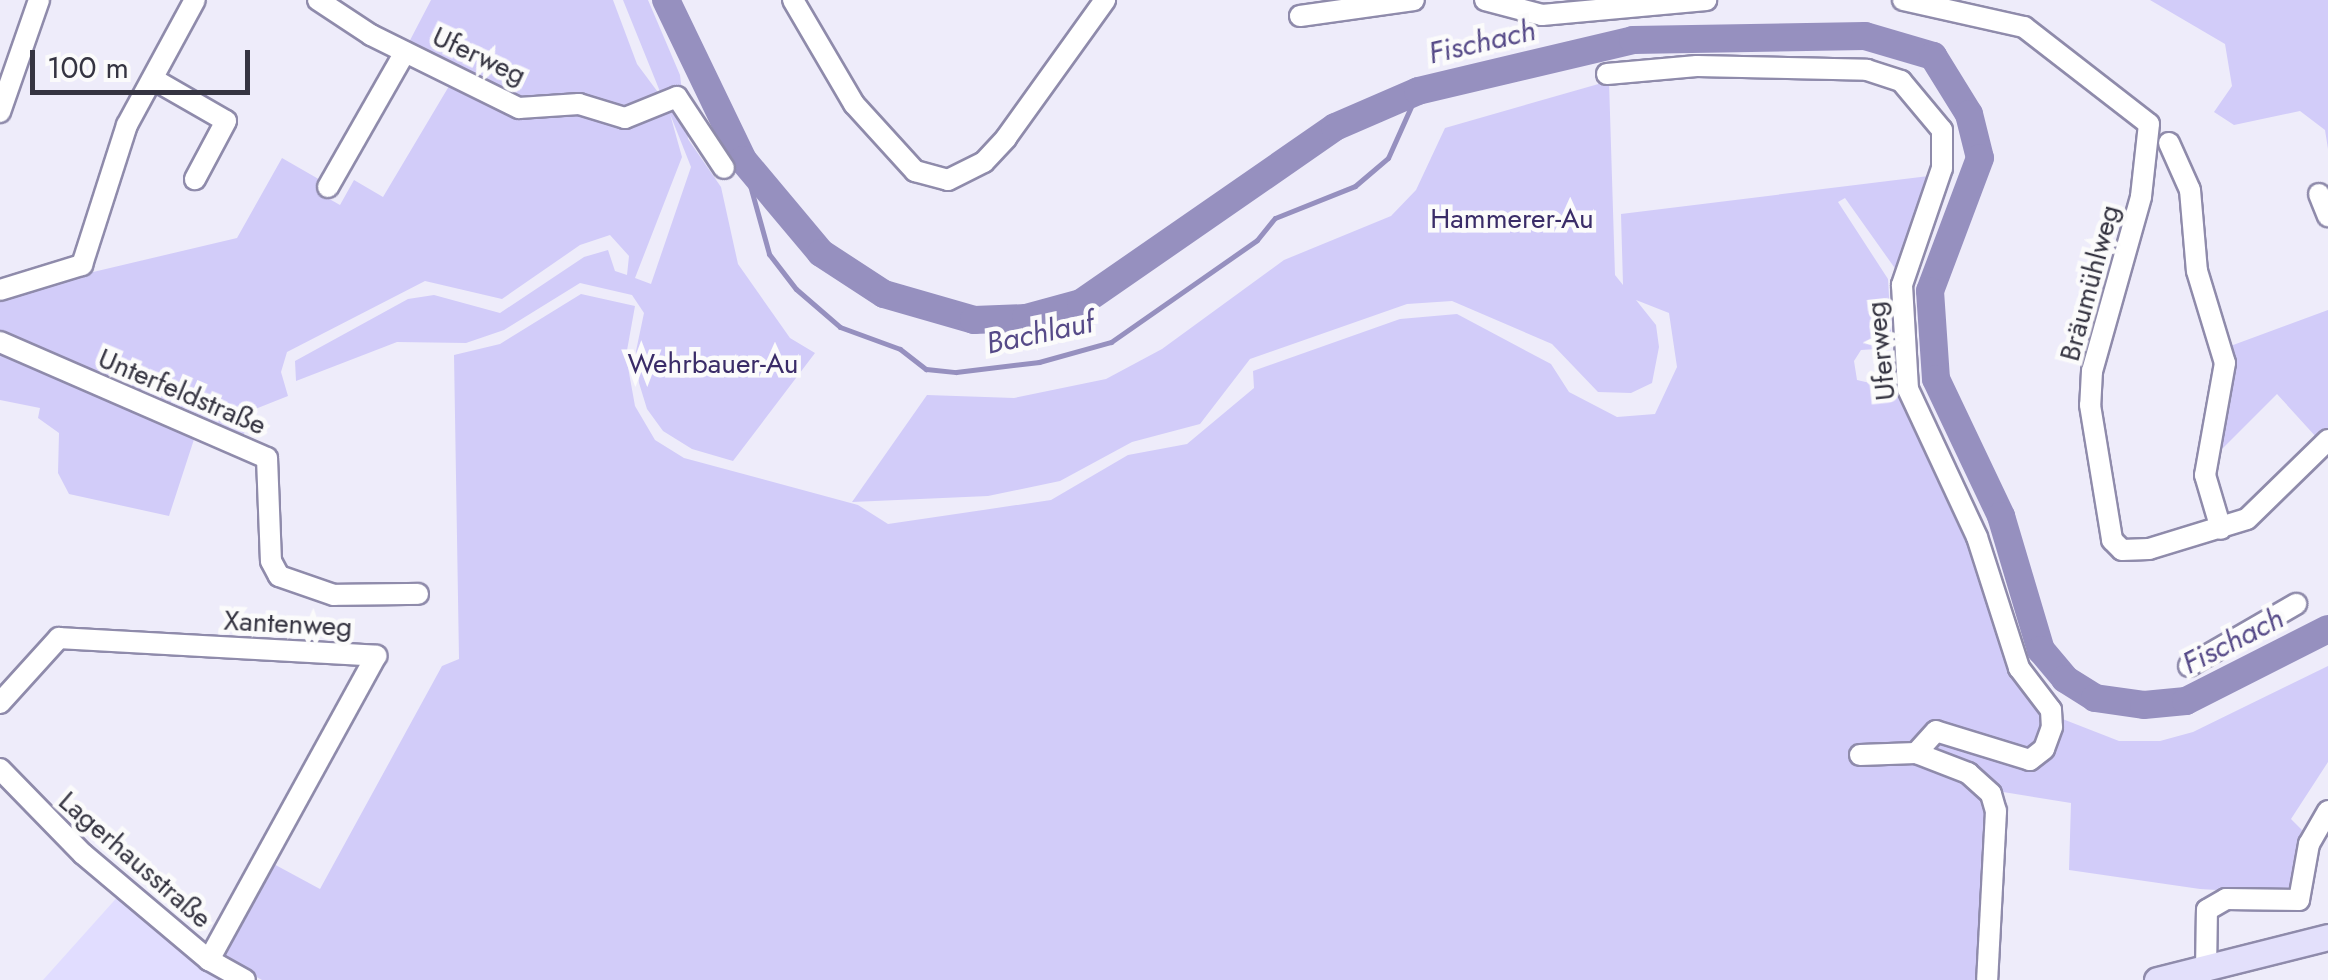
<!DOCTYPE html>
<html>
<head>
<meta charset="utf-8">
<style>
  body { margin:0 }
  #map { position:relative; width:2328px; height:980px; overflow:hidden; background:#eeecfa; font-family:Jost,sans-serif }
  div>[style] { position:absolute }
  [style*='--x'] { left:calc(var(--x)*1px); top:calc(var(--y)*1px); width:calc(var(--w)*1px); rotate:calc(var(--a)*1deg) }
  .built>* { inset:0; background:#e1ddff }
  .green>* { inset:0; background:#d2ccf9 }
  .stream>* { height:5px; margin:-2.5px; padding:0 2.5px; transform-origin:2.5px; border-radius:2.5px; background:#9690bf }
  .river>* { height:28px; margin:-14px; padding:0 14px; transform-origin:14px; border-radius:14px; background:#9690bf }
  .roads { filter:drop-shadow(2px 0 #8f8bab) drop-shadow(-2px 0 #8f8bab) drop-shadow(0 2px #8f8bab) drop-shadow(0 -2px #8f8bab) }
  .minor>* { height:20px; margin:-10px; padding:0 10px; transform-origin:10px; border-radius:10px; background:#fff }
  .major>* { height:25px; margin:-12.5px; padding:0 12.5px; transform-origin:12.5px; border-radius:12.5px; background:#e3e0fb }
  span { translate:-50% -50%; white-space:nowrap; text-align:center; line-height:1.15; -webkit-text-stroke:9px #fbfbfb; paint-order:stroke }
  .street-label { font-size:28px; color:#353441 }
  .park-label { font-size:28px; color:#3a2c68 }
  .water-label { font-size:30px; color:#564a88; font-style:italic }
  .scale { position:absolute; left:30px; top:50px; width:220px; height:45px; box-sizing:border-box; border:5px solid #353441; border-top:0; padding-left:12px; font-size:30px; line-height:35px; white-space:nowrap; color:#353441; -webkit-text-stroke:8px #fbfbfb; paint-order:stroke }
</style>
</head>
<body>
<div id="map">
  <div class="built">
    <i style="clip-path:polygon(121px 893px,210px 972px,224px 980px,43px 980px)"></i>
  </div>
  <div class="green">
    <i style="clip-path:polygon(evenodd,431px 0,613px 0,637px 64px,663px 99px,623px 0,648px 0,680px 75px,688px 139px,721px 187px,738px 264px,790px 338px,815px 353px,733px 461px,692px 449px,663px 431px,647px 409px,639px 383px,636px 351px,644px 313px,632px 295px,580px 283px,504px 330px,466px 343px,397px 342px,296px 381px,295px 361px,408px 299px,434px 295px,500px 313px,584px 257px,608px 250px,615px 271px,627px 275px,629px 256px,610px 235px,580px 245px,502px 299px,425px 281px,287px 352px,281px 372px,288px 396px,248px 412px,243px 440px,199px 424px,169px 516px,69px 494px,58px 473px,59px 433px,38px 418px,40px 408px,0 400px,0 294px,237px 238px,282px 158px,322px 181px,317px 192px,340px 205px,354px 180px,383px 197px,458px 71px,407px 46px,431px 0,670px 114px,691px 167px,651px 284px,635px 278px,682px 157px,670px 114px)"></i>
    <i style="clip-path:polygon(2150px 0,2328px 0,2328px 149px,2325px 130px,2300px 111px,2234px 125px,2214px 112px,2232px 86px,2225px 44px)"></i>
    <i style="clip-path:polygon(1609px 81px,1615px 275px,1623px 285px,1621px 214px,1937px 175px,1899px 274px,1845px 198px,1838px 202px,1888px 279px,1892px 348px,1861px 350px,1854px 361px,1857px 380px,1900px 390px,1957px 503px,2001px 633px,2060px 718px,2119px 741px,2160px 741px,2193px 732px,2328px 666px,2328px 762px,2291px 819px,2302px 830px,2293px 889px,2284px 894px,2200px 889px,2069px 870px,2071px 803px,1997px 791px,1983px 980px,262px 980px,219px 956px,270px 862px,320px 889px,442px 666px,459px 659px,454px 355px,500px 344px,581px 294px,635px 306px,626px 356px,635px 406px,655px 440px,684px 458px,858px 505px,888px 524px,1051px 500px,1128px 455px,1187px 444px,1254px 388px,1253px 371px,1400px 319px,1457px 314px,1551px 364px,1569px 392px,1617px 417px,1655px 414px,1677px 367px,1669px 313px,1636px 300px,1656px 325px,1659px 347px,1652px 383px,1631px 393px,1598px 392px,1552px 344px,1452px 301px,1407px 304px,1250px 359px,1200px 424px,1132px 442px,1060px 481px,988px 496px,852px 502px,927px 395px,1014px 398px,1106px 379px,1162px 349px,1284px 260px,1391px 216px,1416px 190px,1445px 128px)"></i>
    <i style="clip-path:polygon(2328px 310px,2328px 428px,2317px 438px,2277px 394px,2218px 453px,2225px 348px)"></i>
  </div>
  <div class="stream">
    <i style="--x:743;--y:160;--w:98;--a:74.5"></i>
    <i style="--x:769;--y:254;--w:44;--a:52.4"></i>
    <i style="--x:796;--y:289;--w:58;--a:40.8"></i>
    <i style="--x:840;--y:327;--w:64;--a:20.1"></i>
    <i style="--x:900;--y:349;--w:33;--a:38"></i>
    <i style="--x:926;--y:369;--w:30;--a:6"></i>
    <i style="--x:956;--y:372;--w:84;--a:-6.9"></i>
    <i style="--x:1039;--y:362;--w:75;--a:-15.5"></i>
    <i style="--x:1111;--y:342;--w:178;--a:-34.9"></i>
    <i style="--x:1257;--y:240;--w:28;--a:-51"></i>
    <i style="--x:1275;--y:218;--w:86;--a:-21.8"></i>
    <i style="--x:1355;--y:186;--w:43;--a:-40.3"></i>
    <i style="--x:1388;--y:158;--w:73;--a:-65.9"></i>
  </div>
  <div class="river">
    <i style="--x:666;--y:0;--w:178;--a:64.3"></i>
    <i style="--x:743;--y:160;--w:121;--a:50"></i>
    <i style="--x:821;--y:253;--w:75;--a:33.1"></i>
    <i style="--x:884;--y:294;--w:94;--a:16.1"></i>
    <i style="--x:974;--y:320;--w:52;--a:-2.2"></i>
    <i style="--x:1026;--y:318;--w:57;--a:-15.3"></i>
    <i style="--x:1081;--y:303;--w:309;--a:-34.7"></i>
    <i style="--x:1335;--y:127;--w:90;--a:-23.4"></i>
    <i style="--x:1418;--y:91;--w:221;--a:-13.3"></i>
    <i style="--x:1633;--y:40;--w:232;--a:-1"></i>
    <i style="--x:1865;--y:36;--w:71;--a:16.4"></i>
    <i style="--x:1933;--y:56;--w:68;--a:58.2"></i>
    <i style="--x:1969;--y:114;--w:45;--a:76"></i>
    <i style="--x:1980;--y:158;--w:142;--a:110.6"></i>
    <i style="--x:1930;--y:291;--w:88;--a:86.1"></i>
    <i style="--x:1936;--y:379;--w:152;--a:64.6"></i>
    <i style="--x:2001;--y:516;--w:140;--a:73.4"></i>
    <i style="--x:2041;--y:650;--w:38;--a:50"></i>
    <i style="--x:2065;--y:679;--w:36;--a:32"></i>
    <i style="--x:2095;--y:698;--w:49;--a:8.1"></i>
    <i style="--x:2144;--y:705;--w:42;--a:-5.4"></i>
    <i style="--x:2186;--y:701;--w:159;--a:-26.9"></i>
  </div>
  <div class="roads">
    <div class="minor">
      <i style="--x:318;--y:0;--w:64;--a:33.4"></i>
      <i style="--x:371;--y:35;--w:165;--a:26.3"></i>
      <i style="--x:519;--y:108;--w:60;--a:-3.8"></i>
      <i style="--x:579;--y:104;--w:48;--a:16.9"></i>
      <i style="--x:625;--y:118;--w:56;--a:-22"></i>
      <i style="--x:677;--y:97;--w:85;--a:56.5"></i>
      <i style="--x:793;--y:0;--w:121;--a:59.6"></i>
      <i style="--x:854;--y:104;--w:91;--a:47.7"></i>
      <i style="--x:915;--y:171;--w:34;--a:15"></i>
      <i style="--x:948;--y:180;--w:40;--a:-26.6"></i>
      <i style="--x:984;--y:162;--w:33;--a:-47"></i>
      <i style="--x:1006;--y:138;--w:170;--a:-54.3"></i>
      <i style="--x:1485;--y:0;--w:59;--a:14.7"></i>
      <i style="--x:1542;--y:15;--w:165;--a:-5.2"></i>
      <i style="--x:1903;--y:0;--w:124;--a:12.6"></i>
      <i style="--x:2024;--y:27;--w:158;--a:37.8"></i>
      <i style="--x:2149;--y:124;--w:73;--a:96.3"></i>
      <i style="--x:2141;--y:197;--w:181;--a:105.7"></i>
      <i style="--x:2092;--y:371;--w:34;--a:93"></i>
      <i style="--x:2090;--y:405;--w:137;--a:80.7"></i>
      <i style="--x:2112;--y:540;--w:14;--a:45"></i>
      <i style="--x:2122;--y:550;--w:27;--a:-2"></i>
      <i style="--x:2149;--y:549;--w:102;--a:-17"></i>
      <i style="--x:2247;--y:519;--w:113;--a:-44.3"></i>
      <i style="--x:1300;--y:16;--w:115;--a:-8"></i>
      <i style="--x:1607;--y:74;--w:90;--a:-5.1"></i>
      <i style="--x:1697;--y:66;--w:170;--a:1.3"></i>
      <i style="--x:1867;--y:70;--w:36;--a:18"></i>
      <i style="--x:1901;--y:81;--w:64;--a:50.1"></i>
      <i style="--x:1942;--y:130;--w:38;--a:90"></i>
      <i style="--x:1942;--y:168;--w:124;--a:108.9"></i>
      <i style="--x:1902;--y:285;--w:104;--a:86.7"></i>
      <i style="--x:1908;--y:389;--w:163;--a:65"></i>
      <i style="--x:1977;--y:537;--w:138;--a:72.2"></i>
      <i style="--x:2019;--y:668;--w:53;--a:52.7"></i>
      <i style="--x:2051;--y:710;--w:17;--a:87"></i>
      <i style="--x:2052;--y:727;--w:23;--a:110"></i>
      <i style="--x:2044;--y:749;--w:18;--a:142"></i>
      <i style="--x:2030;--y:760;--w:98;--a:-162.9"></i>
      <i style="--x:1936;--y:731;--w:30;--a:132"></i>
      <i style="--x:153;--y:79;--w:84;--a:29.9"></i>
      <i style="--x:226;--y:121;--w:66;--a:118.1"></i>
      <i style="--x:0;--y:112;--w:119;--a:-70.8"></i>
      <i style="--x:2169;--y:143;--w:51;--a:65.9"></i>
      <i style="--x:2190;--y:190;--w:81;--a:85.1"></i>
      <i style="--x:2197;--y:271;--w:96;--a:73.1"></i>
      <i style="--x:2225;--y:363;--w:114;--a:100.1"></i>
      <i style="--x:2205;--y:475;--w:56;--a:73.5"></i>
      <i style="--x:328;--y:187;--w:155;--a:-60.3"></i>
      <i style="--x:2319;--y:194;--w:24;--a:68"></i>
      <i style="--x:0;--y:290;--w:86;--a:-17"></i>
      <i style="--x:82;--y:265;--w:147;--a:-72.2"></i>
      <i style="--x:127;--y:125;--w:142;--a:-61.5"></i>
      <i style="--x:0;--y:342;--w:291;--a:23.5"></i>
      <i style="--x:267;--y:458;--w:103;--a:87.8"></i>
      <i style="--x:271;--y:561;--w:17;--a:62"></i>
      <i style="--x:279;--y:576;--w:58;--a:19.1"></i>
      <i style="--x:334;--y:595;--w:84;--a:-0.7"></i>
      <i style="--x:2189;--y:666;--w:124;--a:-30.1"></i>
      <i style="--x:0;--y:703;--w:88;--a:-47.8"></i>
      <i style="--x:59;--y:638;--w:318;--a:3.2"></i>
      <i style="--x:376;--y:656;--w:347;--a:118.8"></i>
      <i style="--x:1860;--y:755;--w:56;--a:-2"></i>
      <i style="--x:1916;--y:753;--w:56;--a:21"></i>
      <i style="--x:1968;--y:773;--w:31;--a:42"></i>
      <i style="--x:1991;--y:794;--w:18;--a:74"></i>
      <i style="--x:1996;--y:811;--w:169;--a:93"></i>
      <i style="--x:0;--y:769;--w:119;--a:45.7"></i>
      <i style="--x:83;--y:854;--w:165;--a:40.1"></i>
      <i style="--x:209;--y:960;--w:41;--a:29.1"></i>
      <i style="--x:2206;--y:971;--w:61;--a:-89.1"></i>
      <i style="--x:2207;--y:910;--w:22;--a:-30"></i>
      <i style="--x:2226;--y:899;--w:73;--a:0.8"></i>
      <i style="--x:2299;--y:900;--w:57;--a:-79.9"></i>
      <i style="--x:2309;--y:844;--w:38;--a:-60"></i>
    </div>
    <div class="major">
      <i style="--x:2157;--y:980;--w:176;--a:-14.1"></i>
    </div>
  </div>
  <div class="street-label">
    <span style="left:479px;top:56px;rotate:25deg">Uferweg</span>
    <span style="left:2090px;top:283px;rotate:-75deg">Bräumühlweg</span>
    <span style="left:1881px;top:351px;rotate:-96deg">Uferweg</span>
    <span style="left:182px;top:392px;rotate:23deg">Unterfeldstraße</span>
    <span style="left:288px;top:624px;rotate:3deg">Xantenweg</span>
    <span style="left:135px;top:860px;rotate:41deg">Lagerhausstraße</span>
  </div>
  <div class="park-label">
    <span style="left:1512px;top:219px">Hammerer-Au</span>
    <span style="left:713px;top:364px">Wehrbauer-Au</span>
  </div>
  <div class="water-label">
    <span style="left:1482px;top:42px;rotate:-13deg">Fischach</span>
    <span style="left:1040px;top:333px;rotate:-12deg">Bachlauf</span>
    <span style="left:2233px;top:641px;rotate:-27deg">Fischach</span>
  </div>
  <div class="scale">100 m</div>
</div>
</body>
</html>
